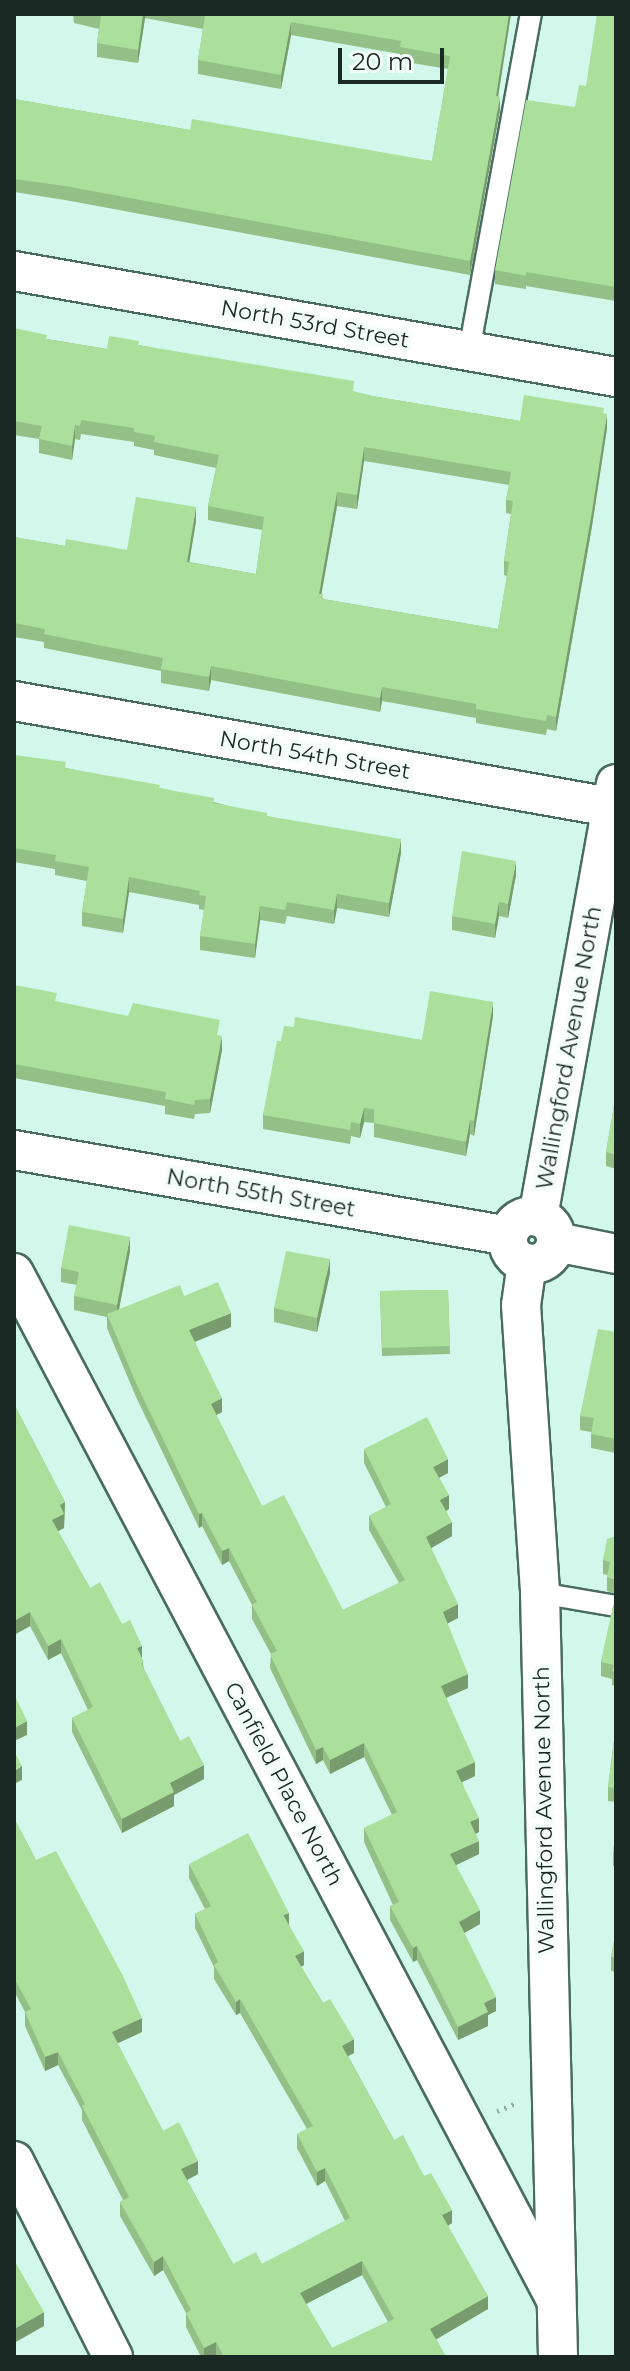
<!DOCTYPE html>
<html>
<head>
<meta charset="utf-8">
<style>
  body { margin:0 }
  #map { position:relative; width:630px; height:2371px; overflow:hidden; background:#d1f8ea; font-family:Montserrat,sans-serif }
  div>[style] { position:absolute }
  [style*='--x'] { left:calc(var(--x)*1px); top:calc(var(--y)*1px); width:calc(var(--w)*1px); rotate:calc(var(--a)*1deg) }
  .path>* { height:5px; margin-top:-2.5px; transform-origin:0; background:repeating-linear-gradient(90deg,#8fada2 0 2px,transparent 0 8px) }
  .roads { filter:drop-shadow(2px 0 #496b60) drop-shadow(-2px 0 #496b60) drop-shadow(0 2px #496b60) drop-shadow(0 -2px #496b60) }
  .service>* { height:20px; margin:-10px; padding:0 10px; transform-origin:10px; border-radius:10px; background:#fff }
  .minor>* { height:38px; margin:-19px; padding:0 19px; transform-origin:19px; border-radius:19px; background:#fff }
  .minor>.ring { margin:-19px; padding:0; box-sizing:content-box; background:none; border:38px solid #fff; border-radius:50% }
  .wall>* { inset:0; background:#93c086 }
  .shaded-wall>* { inset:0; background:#789c6d }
  .building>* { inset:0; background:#abdf9c }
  span { translate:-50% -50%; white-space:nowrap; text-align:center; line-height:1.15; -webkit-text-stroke:8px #f5fdfa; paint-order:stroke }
  .street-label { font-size:22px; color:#1a2924 }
  .frame { position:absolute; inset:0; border:16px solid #1a2924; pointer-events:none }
  .scale { position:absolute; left:338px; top:48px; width:106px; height:36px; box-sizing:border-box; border:4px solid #1a2924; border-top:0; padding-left:10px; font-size:24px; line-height:28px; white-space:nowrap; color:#1a2924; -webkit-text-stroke:6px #f5fdfa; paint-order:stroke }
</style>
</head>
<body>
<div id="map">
  <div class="path">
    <i style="--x:497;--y:2111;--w:22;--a:-22"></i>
  </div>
  <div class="roads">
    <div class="service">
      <i style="--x:469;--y:351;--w:343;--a:-79.6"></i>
      <i style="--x:540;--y:1593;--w:77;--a:9.7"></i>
    </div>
    <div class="minor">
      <i style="--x:14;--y:271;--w:611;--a:9.99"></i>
      <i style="--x:14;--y:701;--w:611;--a:10.08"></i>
      <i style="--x:14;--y:1150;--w:502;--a:9.86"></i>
      <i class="ring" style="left:508px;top:1216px;width:10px;height:10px"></i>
      <i style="--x:538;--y:1217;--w:440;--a:-79.8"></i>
      <i style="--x:556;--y:1242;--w:61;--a:11.3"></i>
      <i style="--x:527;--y:1263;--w:42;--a:98.1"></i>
      <i style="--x:521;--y:1305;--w:289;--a:86.2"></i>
      <i style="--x:540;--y:1593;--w:764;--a:88.65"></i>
      <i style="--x:14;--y:1273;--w:1157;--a:62.17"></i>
      <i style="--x:14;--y:2161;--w:220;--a:63.2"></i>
    </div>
  </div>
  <div class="wall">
    <i style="clip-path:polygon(73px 14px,511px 14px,498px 96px,500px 110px,470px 275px,65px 200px,14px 192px,14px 99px,190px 130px,432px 161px,448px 69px,400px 61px,400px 54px,291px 35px,281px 89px,198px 74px,198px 60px,203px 29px,145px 18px,138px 63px,97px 57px,97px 43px,99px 29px,74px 23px)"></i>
    <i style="clip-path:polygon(616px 14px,616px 301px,526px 286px,526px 289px,495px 284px,495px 270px,586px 86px)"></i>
    <i style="clip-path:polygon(evenodd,14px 328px,47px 339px,107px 349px,139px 345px,372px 396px,520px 421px,604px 414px,607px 428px,592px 526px,556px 731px,547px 729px,546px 735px,476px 723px,476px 718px,382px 701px,380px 712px,211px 680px,209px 691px,161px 683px,161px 671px,44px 648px,44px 642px,14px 637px,14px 537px,65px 546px,127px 550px,196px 521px,189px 562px,256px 574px,262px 530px,208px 520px,208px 506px,216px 468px,154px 455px,154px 450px,134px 446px,134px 442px,81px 434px,80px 440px,75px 439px,72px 460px,39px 453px,39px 439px,14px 435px,14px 328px,364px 461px,509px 485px,506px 500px,506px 513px,511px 514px,504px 561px,504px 575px,507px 576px,498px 629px,323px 599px,321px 594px,337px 506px,357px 509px,364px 461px)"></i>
    <i style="clip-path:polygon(14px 755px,66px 768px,160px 788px,267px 816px,401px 853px,389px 917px,337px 908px,334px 924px,287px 916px,285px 924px,260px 920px,255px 958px,200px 950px,200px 936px,204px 910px,199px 909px,199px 905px,129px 892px,123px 933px,82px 926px,82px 912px,87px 881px,55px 875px,55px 869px,14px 862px)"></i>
    <i style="clip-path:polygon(516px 875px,508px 918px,499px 916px,495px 938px,452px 930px,452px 916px)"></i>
    <i style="clip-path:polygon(14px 985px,57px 1002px,220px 1036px,222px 1050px,210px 1113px,195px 1114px,194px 1119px,165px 1114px,165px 1106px,14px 1078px)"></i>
    <i style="clip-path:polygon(493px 1016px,474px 1136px,470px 1134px,466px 1156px,374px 1137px,374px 1123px,364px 1122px,360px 1138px,351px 1136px,350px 1144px,263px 1129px,263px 1115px,281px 1041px,294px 1027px,422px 1040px)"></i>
    <i style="clip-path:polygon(616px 1094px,616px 1169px,606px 1166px,606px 1152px)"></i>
    <i style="clip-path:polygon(130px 1251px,119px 1310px,184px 1296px,231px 1327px,195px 1342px,222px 1412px,216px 1415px,262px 1506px,343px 1610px,399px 1583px,369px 1530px,369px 1516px,386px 1507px,364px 1463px,364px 1449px,448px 1473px,439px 1478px,449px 1509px,446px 1511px,452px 1536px,431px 1548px,458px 1618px,447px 1623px,468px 1688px,446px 1698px,475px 1776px,462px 1782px,479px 1832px,476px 1834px,479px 1854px,456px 1865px,480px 1924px,464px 1933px,496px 2011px,488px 2015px,488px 2026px,458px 2040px,417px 1960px,413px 1962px,390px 1920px,390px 1906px,393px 1905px,364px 1842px,364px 1828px,392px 1815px,364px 1757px,330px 1774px,323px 1760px,316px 1764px,270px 1668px,271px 1654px,252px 1619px,252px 1605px,229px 1561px,222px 1565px,202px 1526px,199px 1528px,136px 1397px,107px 1328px,107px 1317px,74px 1310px,74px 1296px,77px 1285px,61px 1282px,61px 1268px)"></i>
    <i style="clip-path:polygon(330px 1273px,317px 1332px,274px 1322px,274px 1308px)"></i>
    <i style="clip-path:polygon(448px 1290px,450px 1354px,382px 1356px,380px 1291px)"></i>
    <i style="clip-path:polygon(616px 1332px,616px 1453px,591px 1448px,591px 1432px,580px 1430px,580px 1416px)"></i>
    <i style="clip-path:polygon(14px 1404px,65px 1502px,64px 1528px,58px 1531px,90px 1588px,122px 1624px,142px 1659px,144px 1669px,180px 1741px,204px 1779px,174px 1795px,174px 1806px,122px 1833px,72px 1732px,72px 1718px,88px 1710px,61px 1653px,48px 1660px,30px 1626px,14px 1635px)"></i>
    <i style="clip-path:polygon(616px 1536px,616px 1594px,607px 1591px,607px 1575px,603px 1574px,603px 1560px)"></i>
    <i style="clip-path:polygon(616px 1604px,616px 1686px,612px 1685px,612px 1679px,601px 1676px,601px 1662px)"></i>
    <i style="clip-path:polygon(616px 1725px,616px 1802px,608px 1801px,608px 1787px)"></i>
    <i style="clip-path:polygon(evenodd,14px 1818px,36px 1860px,142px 2032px,117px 2043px,163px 2131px,198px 2174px,187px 2180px,233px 2264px,262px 2264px,345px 2221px,325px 2181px,317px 2186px,297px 2148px,297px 2134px,307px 2129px,240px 2013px,236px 2015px,214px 1979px,214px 1967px,195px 1928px,195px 1914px,205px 1909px,189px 1878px,189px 1864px,289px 1925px,304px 1965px,301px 1967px,354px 2053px,348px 2056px,394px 2140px,424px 2176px,452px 2223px,448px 2226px,488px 2309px,436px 2339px,446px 2357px,217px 2357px,216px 2355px,213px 2357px,201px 2357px,186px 2327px,186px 2313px,163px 2270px,154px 2276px,120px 2216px,120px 2202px,123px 2200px,82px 2120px,82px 2110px,58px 2065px,45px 2071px,25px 2026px,25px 2012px,14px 1991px,14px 1818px,362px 2275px,388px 2322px,332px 2348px,306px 2304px,362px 2275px)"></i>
    <i style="clip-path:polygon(616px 1829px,616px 1867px,613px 1866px,613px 1852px)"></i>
    <i style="clip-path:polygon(616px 1930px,616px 1972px,611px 1971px,611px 1957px)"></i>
  </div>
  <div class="shaded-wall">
    <i style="clip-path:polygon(143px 14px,145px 14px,145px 18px,138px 63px,138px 50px)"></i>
    <i style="clip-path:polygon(509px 14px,511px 14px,496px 110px,496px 96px)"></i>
    <i style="clip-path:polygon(291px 22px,291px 35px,281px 89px,281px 75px)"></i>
    <i style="clip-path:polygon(500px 97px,500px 110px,470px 275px,470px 261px)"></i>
    <i style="clip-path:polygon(607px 414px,607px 428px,592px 526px,556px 731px,556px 717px)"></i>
    <i style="clip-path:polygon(75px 425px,75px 439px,72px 460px,72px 446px)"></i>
    <i style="clip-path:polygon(364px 447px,364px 461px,357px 509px,357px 495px)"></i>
    <i style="clip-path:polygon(337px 492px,337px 506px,319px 608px,319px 594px)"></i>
    <i style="clip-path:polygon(196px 507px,196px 521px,187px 576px,187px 562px)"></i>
    <i style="clip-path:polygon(211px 666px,211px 680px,209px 691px,209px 677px)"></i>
    <i style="clip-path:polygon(382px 687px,382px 701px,380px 712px,380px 698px)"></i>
    <i style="clip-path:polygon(401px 839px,401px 853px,389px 917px,389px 903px)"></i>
    <i style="clip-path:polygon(516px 861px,516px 875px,508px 918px,508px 904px)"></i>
    <i style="clip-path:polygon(129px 877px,129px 892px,123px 933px,123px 919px)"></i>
    <i style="clip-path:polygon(337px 894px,337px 908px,334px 924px,334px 910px)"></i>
    <i style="clip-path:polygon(499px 902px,499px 916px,495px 938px,495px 924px)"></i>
    <i style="clip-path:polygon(260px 906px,260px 920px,255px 958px,255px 944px)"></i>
    <i style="clip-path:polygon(493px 1002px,493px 1016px,474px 1136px,474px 1121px)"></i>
    <i style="clip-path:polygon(222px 1036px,222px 1050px,210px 1113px,210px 1099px)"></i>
    <i style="clip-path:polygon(364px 1108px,364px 1122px,360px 1138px,360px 1124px)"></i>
    <i style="clip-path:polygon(470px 1120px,470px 1134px,466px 1156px,466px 1142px)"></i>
    <i style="clip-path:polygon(130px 1237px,130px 1251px,117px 1319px,117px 1305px)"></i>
    <i style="clip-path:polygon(330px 1259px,330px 1273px,317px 1332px,317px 1318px)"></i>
    <i style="clip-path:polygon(231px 1313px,231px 1327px,189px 1344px,189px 1330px)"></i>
    <i style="clip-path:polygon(222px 1398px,222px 1412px,211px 1418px,211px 1404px)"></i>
    <i style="clip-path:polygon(448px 1459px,448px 1473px,433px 1481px,433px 1467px)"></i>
    <i style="clip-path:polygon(449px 1495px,449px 1509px,440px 1514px,440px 1500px)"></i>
    <i style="clip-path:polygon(65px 1502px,64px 1528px,52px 1534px,52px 1520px,60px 1505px)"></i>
    <i style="clip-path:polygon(202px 1513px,202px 1526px,199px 1528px,199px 1514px)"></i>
    <i style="clip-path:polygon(452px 1522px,452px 1536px,426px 1551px,426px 1537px)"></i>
    <i style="clip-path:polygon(229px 1548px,229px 1561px,222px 1565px,222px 1551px)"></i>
    <i style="clip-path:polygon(458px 1604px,458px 1618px,443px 1626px,443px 1612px)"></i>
    <i style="clip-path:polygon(30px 1612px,30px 1626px,14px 1635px,14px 1621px)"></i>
    <i style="clip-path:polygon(61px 1639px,61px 1653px,48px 1660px,48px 1646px)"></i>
    <i style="clip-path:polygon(142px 1646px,142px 1659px,137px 1648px)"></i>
    <i style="clip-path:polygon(468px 1674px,468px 1688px,441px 1700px,441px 1686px)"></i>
    <i style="clip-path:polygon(27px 1721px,27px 1735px,14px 1741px,14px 1728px)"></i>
    <i style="clip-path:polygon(364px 1743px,364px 1757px,330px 1774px,330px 1760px)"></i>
    <i style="clip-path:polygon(323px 1747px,323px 1760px,316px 1764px,316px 1750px)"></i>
    <i style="clip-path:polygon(475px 1762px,475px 1776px,456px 1785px,456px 1771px)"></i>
    <i style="clip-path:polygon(204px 1765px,204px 1779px,174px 1795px,174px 1806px,122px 1833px,122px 1819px,170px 1783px)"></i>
    <i style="clip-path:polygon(22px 1766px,22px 1780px,14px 1784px,14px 1771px)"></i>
    <i style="clip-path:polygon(479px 1818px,479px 1832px,470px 1836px,470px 1822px)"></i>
    <i style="clip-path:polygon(479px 1841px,479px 1854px,450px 1868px,450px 1854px)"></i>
    <i style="clip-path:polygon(480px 1910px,480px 1924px,459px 1936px,459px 1922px)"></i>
    <i style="clip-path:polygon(289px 1913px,289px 1926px,283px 1915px)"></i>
    <i style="clip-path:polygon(417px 1946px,417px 1960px,413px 1962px,413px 1948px)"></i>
    <i style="clip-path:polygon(304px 1951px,304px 1965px,295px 1970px,295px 1956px)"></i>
    <i style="clip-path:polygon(496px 1997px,496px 2011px,488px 2015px,488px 2026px,458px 2040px,458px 2027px,484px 2003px)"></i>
    <i style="clip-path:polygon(240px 1999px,240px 2013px,236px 2015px,236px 2002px)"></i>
    <i style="clip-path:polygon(142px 2018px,142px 2032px,112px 2046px,112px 2032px)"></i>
    <i style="clip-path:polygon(354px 2039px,354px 2053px,342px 2059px,342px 2046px)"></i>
    <i style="clip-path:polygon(58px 2052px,58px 2065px,45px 2071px,45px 2057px)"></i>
    <i style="clip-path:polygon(198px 2161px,198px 2174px,181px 2183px,181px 2169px)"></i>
    <i style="clip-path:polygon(325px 2168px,325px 2181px,317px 2186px,317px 2172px)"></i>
    <i style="clip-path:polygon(452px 2210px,452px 2223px,442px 2229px,442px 2215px)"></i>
    <i style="clip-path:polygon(163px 2256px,163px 2270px,154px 2276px,154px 2262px)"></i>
    <i style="clip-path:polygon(362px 2261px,362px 2275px,300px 2307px,300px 2293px)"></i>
    <i style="clip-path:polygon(488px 2296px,488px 2309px,430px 2343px,430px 2329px)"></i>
    <i style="clip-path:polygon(44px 2312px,44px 2326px,14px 2343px,14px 2329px)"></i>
    <i style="clip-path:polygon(216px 2342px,216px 2355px,213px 2357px,204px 2357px,204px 2348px)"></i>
  </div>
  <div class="building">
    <i style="clip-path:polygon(92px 14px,143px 14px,138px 50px,97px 43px,101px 16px)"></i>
    <i style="clip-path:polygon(197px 14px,509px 14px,496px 96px,500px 97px,470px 261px,65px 186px,14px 179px,14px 99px,190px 130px,192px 119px,432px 161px,450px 56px,400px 47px,401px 41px,291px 22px,281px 75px,198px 60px,205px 16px)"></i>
    <i style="clip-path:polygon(597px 14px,616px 14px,616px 287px,526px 272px,526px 276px,495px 270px,526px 100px,575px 107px,579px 85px,586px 86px)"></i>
    <i style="clip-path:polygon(evenodd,14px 328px,47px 335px,46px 339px,107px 349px,109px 336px,139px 341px,138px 345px,354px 381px,353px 391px,372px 396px,520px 421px,524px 395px,604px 408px,603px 413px,607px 414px,592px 512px,556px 717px,547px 715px,546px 721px,476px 709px,476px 704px,382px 687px,380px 698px,211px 666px,209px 677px,161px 669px,163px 658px,44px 634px,45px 629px,14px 623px,14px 537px,65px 546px,66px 539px,127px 550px,136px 497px,196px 507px,187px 562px,256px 574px,264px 517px,208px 506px,219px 455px,154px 442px,155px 436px,134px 432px,134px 428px,81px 420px,80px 426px,75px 425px,72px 446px,39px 439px,42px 426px,14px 421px,14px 328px,364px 447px,511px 472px,506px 500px,513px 501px,504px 561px,509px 562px,498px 629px,322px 599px,323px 594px,319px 594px,337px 492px,357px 495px,364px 447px)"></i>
    <i style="clip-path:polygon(14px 755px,66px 762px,65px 768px,160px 785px,159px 788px,214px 798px,213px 803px,267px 813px,267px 816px,401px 839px,389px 903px,337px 894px,334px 910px,287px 902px,285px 910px,260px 906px,255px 944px,200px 936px,206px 896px,199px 895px,200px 891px,129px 877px,123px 919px,82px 912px,89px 867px,55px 861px,56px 855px,14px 848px)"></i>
    <i style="clip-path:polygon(462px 851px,516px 861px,508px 904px,499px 902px,495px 924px,452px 916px)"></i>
    <i style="clip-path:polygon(14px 985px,57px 993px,55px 1001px,128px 1016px,133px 1003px,220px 1020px,217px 1035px,222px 1036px,210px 1099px,195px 1100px,194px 1105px,165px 1099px,166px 1092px,14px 1064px)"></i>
    <i style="clip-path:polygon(430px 991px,493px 1002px,474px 1121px,470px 1120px,466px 1142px,374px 1123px,374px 1109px,364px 1108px,360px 1124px,351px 1122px,350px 1130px,263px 1115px,277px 1041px,281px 1041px,284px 1026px,294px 1027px,295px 1017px,422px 1040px)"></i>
    <i style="clip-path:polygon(616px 1094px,616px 1155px,606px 1152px)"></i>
    <i style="clip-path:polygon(69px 1225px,130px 1237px,117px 1305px,74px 1296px,79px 1272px,61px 1268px)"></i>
    <i style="clip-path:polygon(286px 1251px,330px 1259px,317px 1318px,274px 1308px)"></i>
    <i style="clip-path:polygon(218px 1282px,231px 1313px,189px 1330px,222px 1398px,211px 1404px,262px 1506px,284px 1495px,343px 1610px,405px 1580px,369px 1516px,391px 1504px,364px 1449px,427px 1417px,448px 1459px,433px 1467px,449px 1495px,440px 1500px,452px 1522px,426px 1537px,458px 1604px,443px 1612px,468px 1674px,441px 1686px,475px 1762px,456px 1771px,479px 1818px,470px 1822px,479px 1841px,450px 1854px,480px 1910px,459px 1922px,496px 1997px,484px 2003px,488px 2012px,458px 2027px,417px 1946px,413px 1948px,390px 1906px,399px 1902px,364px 1828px,397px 1812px,364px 1743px,330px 1760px,323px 1747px,316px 1750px,270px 1654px,277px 1651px,252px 1605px,257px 1602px,229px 1548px,222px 1551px,202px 1513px,199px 1514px,136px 1383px,107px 1314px,180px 1285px,184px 1296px)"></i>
    <i style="clip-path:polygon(448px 1290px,450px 1346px,382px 1348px,380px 1291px)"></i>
    <i style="clip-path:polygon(598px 1329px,616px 1332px,616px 1439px,591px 1434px,594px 1418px,580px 1416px)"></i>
    <i style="clip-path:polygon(14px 1404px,65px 1502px,60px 1505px,64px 1514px,52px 1520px,90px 1588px,100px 1582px,122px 1624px,130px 1620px,142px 1646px,137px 1648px,144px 1662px,141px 1663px,180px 1741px,189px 1736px,204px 1765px,170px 1783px,174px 1792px,122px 1819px,72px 1718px,93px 1707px,61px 1639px,48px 1646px,30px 1612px,14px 1621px)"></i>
    <i style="clip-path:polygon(616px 1536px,616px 1580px,607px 1577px,610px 1562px,603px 1560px,607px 1539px)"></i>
    <i style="clip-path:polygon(616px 1604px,616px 1672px,612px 1671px,614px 1665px,601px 1662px,613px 1605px)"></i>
    <i style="clip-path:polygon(14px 1694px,27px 1721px,14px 1728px)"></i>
    <i style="clip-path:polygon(616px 1725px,616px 1788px,608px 1787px)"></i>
    <i style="clip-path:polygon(14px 1751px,22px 1766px,14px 1771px)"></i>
    <i style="clip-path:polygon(evenodd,14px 1818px,36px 1860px,56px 1851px,122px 1974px,142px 2018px,112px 2032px,163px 2131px,179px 2122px,198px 2161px,181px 2169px,233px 2264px,256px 2252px,262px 2264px,350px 2218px,325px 2168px,317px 2172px,297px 2134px,313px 2126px,240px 1999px,236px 2002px,214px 1965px,218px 1962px,195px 1914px,211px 1906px,189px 1864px,248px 1833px,289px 1913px,283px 1915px,304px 1951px,295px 1956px,323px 2003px,330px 1999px,354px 2039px,342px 2046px,394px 2140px,403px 2135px,424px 2176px,431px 2173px,452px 2210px,442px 2215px,488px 2296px,430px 2329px,446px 2357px,224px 2357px,216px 2342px,204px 2348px,186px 2313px,191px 2310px,163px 2256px,154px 2262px,120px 2202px,129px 2197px,82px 2106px,85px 2104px,58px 2052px,45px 2057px,25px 2012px,31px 2009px,14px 1978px,14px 1818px,362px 2261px,394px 2319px,332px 2348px,300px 2293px,362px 2261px)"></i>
    <i style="clip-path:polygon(616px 1829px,616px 1852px,613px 1852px)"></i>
    <i style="clip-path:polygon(616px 1930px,616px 1957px,611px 1957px)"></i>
    <i style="clip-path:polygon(14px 2260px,44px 2312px,14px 2329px)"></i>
  </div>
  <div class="street-label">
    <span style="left:315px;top:324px;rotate:10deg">North 53rd Street</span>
    <span style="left:315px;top:755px;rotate:10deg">North 54th Street</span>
    <span style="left:569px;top:1048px;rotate:-80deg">Wallingford Avenue North</span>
    <span style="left:261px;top:1193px;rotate:10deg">North 55th Street</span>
    <span style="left:284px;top:1784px;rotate:62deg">Canfield Place North</span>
    <span style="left:544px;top:1810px;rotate:-91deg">Wallingford Avenue North</span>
  </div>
  <div class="frame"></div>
  <div class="scale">20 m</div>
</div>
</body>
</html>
